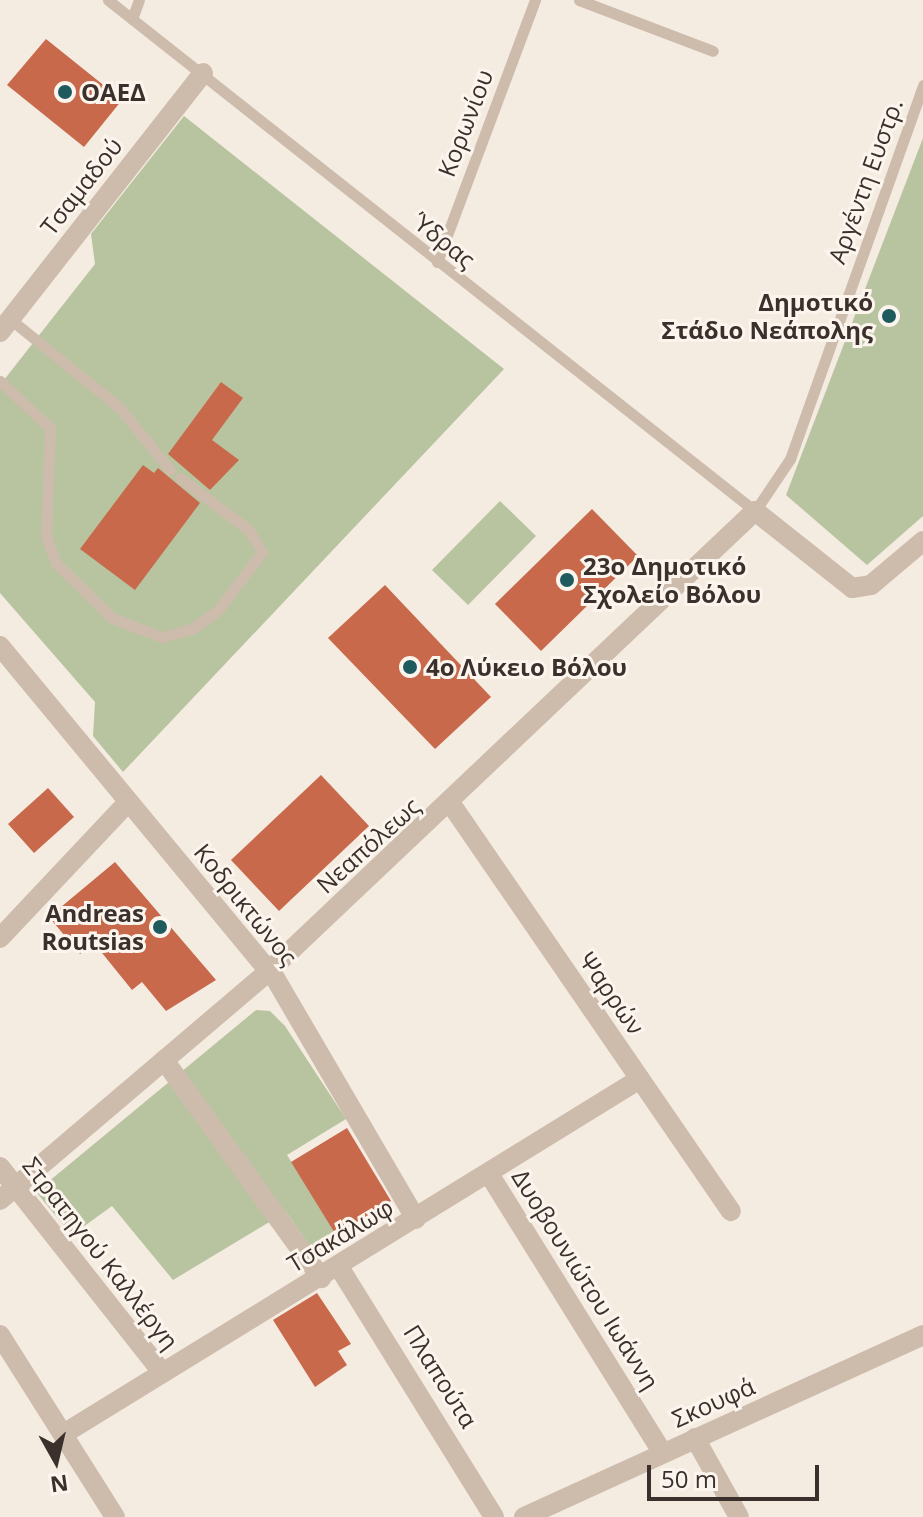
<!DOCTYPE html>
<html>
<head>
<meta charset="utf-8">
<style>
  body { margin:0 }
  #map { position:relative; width:923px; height:1517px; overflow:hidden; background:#f4ebe1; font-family:"Open Sans",sans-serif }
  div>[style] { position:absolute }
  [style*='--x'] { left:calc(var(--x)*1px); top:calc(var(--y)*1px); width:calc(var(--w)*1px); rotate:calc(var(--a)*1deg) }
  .green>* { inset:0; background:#b8c4a0 }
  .building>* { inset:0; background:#c8694b }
  .lane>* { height:11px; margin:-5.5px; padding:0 5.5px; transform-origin:5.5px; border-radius:5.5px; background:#cdbbac }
  .street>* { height:20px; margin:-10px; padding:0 10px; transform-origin:10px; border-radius:10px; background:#cdbbac }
  .dots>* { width:22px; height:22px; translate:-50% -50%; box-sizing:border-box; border:4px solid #fbf5ee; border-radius:50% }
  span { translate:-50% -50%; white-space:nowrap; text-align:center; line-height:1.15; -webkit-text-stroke:6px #fbf5ee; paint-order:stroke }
  .poi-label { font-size:24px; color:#3b302b; font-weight:700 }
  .left { translate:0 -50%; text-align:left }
  .right { translate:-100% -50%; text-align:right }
  .street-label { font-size:24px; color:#3b302b }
  .north { position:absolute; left:16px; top:1421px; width:80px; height:80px; -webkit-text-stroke:6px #fbf5ee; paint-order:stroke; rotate:172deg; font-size:22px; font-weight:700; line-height:32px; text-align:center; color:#3b302b }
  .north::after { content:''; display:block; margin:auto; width:28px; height:36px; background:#3b302b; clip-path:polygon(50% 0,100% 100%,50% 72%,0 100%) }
  .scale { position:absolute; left:647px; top:1465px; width:172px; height:36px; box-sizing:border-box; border:4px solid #3b302b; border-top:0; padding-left:10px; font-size:24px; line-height:28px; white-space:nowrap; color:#3b302b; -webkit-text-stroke:6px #fbf5ee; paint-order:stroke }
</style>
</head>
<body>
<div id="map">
  <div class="green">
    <i style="clip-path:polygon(184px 116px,504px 369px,123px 772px,93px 736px,95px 702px,0 593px,0 385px,95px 264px,91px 234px)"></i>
    <i style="clip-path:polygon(923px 138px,923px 516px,867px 565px,786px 495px)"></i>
    <i style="clip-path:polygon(500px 501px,536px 536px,468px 605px,432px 570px)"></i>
    <i style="clip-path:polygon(256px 1010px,270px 1011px,285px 1026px,346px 1119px,287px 1155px,339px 1238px,315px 1253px,286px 1212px,173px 1280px,112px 1206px,72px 1235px,36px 1192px)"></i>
  </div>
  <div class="building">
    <i style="clip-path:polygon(46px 39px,122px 100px,84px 147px,7px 85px)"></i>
    <i style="clip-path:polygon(221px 382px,243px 398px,212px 440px,239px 460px,210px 490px,168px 454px)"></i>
    <i style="clip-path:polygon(143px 465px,154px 473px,158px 468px,200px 503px,135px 590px,80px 549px)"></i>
    <i style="clip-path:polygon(592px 509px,638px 556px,541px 651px,495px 604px)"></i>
    <i style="clip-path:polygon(385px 585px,491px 697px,435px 749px,328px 638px)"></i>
    <i style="clip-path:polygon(321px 775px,369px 826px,279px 911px,231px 860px)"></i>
    <i style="clip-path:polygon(48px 788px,74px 817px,34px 853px,8px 824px)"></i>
    <i style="clip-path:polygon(115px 862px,216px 980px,166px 1011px,142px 982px,132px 990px,94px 943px,80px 954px,49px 917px)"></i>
    <i style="clip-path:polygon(347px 1128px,391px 1201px,336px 1235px,291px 1162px)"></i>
    <i style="clip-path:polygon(317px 1293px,351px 1344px,338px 1351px,347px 1365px,315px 1387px,273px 1320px)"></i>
  </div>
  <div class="lane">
    <i style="--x:108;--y:0;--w:824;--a:38.3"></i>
    <i style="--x:755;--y:511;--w:63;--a:-56.1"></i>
    <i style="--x:790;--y:459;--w:397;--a:-70.4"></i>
    <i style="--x:579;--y:0;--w:143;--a:20.8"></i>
    <i style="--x:132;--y:19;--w:20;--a:-70"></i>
    <i style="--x:437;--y:262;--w:280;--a:-69.5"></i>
    <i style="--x:10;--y:319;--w:140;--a:38.9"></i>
    <i style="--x:119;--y:407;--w:81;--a:51"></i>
    <i style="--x:0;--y:381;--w:69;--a:43.2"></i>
    <i style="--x:50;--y:428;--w:108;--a:92.1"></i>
    <i style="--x:46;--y:536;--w:29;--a:70"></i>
    <i style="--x:56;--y:563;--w:78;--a:44.5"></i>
    <i style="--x:112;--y:618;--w:53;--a:20.8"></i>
    <i style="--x:162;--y:637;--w:31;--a:-15"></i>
    <i style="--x:192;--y:629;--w:32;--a:-36"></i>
    <i style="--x:218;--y:610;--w:73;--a:-52.8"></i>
    <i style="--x:262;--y:552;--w:26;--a:-121"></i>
    <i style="--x:249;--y:530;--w:86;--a:-143"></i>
  </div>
  <div class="street">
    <i style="--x:0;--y:332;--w:329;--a:-51.9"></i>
    <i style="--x:0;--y:646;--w:431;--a:50.4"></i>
    <i style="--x:275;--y:978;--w:279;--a:59.7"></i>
    <i style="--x:451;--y:804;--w:494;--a:55.5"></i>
    <i style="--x:0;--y:938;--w:187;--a:-46.7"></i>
    <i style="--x:164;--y:1060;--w:269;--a:54.2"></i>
    <i style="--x:0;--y:1167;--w:260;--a:51.7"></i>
    <i style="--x:489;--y:1174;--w:329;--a:58.1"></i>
    <i style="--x:0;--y:1200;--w:353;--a:-40.4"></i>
    <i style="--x:269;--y:971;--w:669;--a:-43.43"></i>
    <i style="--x:755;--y:511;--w:124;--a:38.4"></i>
    <i style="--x:852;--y:588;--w:19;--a:-9"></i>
    <i style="--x:871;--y:585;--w:68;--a:-40.2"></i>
    <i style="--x:339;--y:1267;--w:294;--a:58.2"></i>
    <i style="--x:0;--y:1335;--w:215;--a:57.7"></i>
    <i style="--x:65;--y:1433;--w:675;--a:-31.62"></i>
    <i style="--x:695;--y:1438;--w:90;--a:60.9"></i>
    <i style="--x:524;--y:1517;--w:439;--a:-24.5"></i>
  </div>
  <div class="dots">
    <i style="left:65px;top:92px;background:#1f5a5e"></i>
    <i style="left:889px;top:316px;background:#1f5a5e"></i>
    <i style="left:567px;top:580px;background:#1f5a5e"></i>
    <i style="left:410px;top:667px;background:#1f5a5e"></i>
    <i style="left:160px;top:927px;background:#1f5a5e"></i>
  </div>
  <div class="poi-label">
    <span class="left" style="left:81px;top:92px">ΟΑΕΔ</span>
    <span class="right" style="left:873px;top:316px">Δημοτικό<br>Στάδιο Νεάπολης</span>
    <span class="left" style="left:583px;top:580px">23ο Δημοτικό<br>Σχολείο Βόλου</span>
    <span class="left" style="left:426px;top:667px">4ο Λύκειο Βόλου</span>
    <span class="right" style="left:144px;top:927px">Andreas<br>Routsias</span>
  </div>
  <div class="street-label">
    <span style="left:465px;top:123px;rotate:-69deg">Κορωνίου</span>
    <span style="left:865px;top:181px;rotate:-70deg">Αργέντη Ευστρ.</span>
    <span style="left:81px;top:186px;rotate:-52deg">Τσαμαδού</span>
    <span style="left:444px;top:240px;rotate:39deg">Ύδρας</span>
    <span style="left:368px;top:845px;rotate:-42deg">Νεαπόλεως</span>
    <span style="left:246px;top:904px;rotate:51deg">Κοδρικτώνος</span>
    <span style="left:612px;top:993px;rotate:55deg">Ψαρρών</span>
    <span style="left:340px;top:1235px;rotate:-31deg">Τσακάλωφ</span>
    <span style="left:101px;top:1253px;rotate:52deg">Στρατηγού Καλλέργη</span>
    <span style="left:586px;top:1279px;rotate:58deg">Δυοβουνιώτου Ιωάννη</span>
    <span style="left:441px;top:1376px;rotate:58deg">Πλαπούτα</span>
    <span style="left:713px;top:1402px;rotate:-24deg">Σκουφά</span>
  </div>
  <div class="north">N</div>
  <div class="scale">50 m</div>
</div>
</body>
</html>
